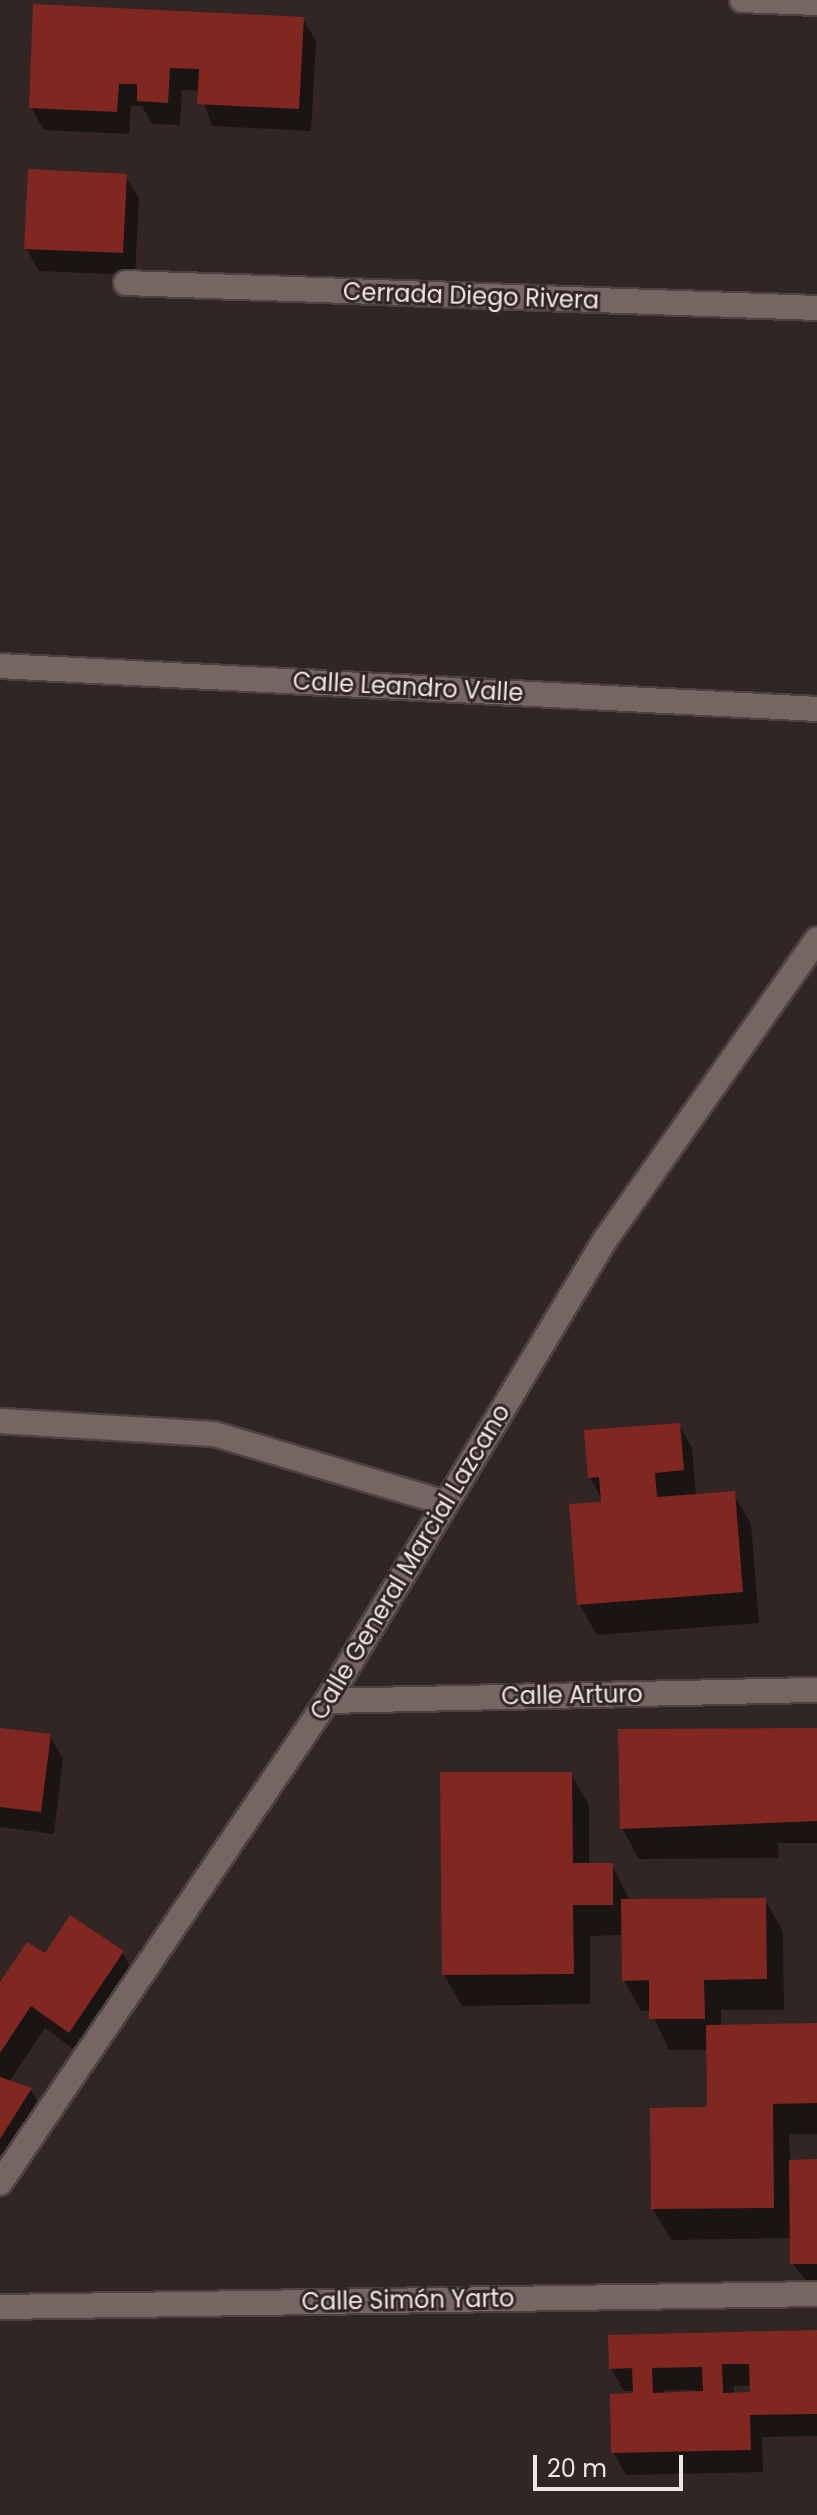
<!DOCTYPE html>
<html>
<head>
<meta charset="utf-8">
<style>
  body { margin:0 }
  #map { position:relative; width:817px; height:2515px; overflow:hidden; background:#322624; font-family:Poppins,sans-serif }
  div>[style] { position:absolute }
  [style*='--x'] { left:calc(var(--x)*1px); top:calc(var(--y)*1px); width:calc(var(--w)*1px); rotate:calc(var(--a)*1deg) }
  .shadow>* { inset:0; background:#0007 }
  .building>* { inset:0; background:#802722 }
  .roads { filter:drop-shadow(2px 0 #4d4341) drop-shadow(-2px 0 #4d4341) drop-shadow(0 2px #4d4341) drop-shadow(0 -2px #4d4341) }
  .minor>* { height:24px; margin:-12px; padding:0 12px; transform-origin:12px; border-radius:12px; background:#756563 }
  span { translate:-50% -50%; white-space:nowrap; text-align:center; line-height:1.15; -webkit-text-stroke:6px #322624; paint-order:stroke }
  .street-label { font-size:24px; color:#efe6e5 }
  .scale { position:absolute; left:533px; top:2455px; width:150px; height:36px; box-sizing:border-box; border:4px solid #efe6e5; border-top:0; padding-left:10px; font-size:24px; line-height:28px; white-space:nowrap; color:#efe6e5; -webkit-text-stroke:6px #322624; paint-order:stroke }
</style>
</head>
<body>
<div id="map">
  <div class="shadow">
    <i style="clip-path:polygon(303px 19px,316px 41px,311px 131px,212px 126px,200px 91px,182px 90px,180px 125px,152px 124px,142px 106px,131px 106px,129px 134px,44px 130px,31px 107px)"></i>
    <i style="clip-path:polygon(125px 176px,139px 198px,135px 275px,39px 271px,26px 248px)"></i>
    <i style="clip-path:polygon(679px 1425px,692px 1448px,696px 1496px,733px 1493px,751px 1524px,759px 1623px,597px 1635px,579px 1604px,604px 1503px,590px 1478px)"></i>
    <i style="clip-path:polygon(0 1730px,50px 1736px,63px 1759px,54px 1834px,0 1827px)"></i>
    <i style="clip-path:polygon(817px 1730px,817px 1843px,778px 1843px,779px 1858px,639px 1859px,622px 1828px)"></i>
    <i style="clip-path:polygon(571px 1774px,589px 1805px,589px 1865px,612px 1865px,630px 1901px,765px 1900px,783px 1931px,784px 2010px,721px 2010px,721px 2026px,817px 2025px,817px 2134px,789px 2134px,790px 2162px,817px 2161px,817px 2294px,792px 2263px,792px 2238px,671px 2240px,653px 2209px,709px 2109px,708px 2050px,669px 2050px,651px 2011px,641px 2011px,624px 1980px,623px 1935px,590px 1936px,590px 2004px,462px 2006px,444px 1975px)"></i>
    <i style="clip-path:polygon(122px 1952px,135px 1975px,82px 2055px,45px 2028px,9px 2082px,31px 2090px,49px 2120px,0 2191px,0 1986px,45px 1956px)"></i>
    <i style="clip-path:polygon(evenodd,817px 2332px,817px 2436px,762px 2437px,763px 2472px,626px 2475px,613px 2452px,635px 2391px,624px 2391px,611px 2369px,817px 2332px,734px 2386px,752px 2386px,752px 2394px,734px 2394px,734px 2386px,817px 2332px,664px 2390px,695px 2390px,695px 2394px,664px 2395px,664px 2390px)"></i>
  </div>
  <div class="building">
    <i style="clip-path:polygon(33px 4px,304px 17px,299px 109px,197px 104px,199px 69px,170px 68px,168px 103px,137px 101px,137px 84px,119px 84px,117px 112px,29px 108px)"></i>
    <i style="clip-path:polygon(28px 169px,127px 174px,123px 253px,24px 249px)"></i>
    <i style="clip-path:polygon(680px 1423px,684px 1470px,655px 1473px,657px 1497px,735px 1491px,743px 1592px,577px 1605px,569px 1504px,601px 1502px,599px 1477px,588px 1478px,584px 1430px)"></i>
    <i style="clip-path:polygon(0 1728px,51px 1734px,41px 1812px,0 1807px)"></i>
    <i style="clip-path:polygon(817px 1728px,817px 1821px,620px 1829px,618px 1729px)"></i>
    <i style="clip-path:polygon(440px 1772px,572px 1772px,573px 1863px,613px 1863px,613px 1905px,573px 1905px,574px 1974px,442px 1975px)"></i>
    <i style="clip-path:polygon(766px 1898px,767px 1979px,704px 1980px,705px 2019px,649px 2019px,649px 1980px,622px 1981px,621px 1899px)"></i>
    <i style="clip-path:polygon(70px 1915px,124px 1951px,69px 2033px,31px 2006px,0 2053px,0 1982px,27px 1942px,45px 1953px)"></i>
    <i style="clip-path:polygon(817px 2023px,817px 2103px,773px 2104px,774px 2208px,651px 2209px,650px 2108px,707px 2107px,706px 2025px)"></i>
    <i style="clip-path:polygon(0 2077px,32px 2088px,0 2139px)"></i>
    <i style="clip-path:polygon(817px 2159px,817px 2264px,790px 2264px,789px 2160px)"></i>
    <i style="clip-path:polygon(evenodd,817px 2330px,817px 2414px,750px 2415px,751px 2450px,611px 2453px,610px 2394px,633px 2393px,632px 2368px,609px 2369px,608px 2335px,817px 2330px,722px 2364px,749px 2364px,750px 2392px,723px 2393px,722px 2364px,817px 2330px,702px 2367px,703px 2391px,653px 2393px,652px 2368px,702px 2367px)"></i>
  </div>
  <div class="roads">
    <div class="minor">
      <i style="--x:742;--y:0;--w:75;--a:2.3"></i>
      <i style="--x:126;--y:283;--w:691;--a:2.07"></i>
      <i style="--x:0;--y:666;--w:818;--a:3.01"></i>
      <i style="--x:0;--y:1421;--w:214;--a:3.5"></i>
      <i style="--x:214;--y:1434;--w:242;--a:16.6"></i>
      <i style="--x:327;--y:1701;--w:490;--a:-1.3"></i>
      <i style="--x:0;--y:2183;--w:582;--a:-55.85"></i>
      <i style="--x:327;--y:1701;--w:538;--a:-58.91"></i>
      <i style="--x:605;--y:1240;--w:368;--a:-54.8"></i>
      <i style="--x:0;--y:2307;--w:817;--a:-0.91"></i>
    </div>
  </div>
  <div class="street-label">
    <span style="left:471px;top:296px;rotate:2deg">Cerrada Diego Rivera</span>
    <span style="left:408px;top:687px;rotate:3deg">Calle Leandro Valle</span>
    <span style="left:410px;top:1562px;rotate:-59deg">Calle General Marcial Lazcano</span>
    <span style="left:572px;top:1695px;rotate:-1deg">Calle Arturo</span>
    <span style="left:408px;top:2300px;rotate:-1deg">Calle Simón Yarto</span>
  </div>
  <div class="scale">20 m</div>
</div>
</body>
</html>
